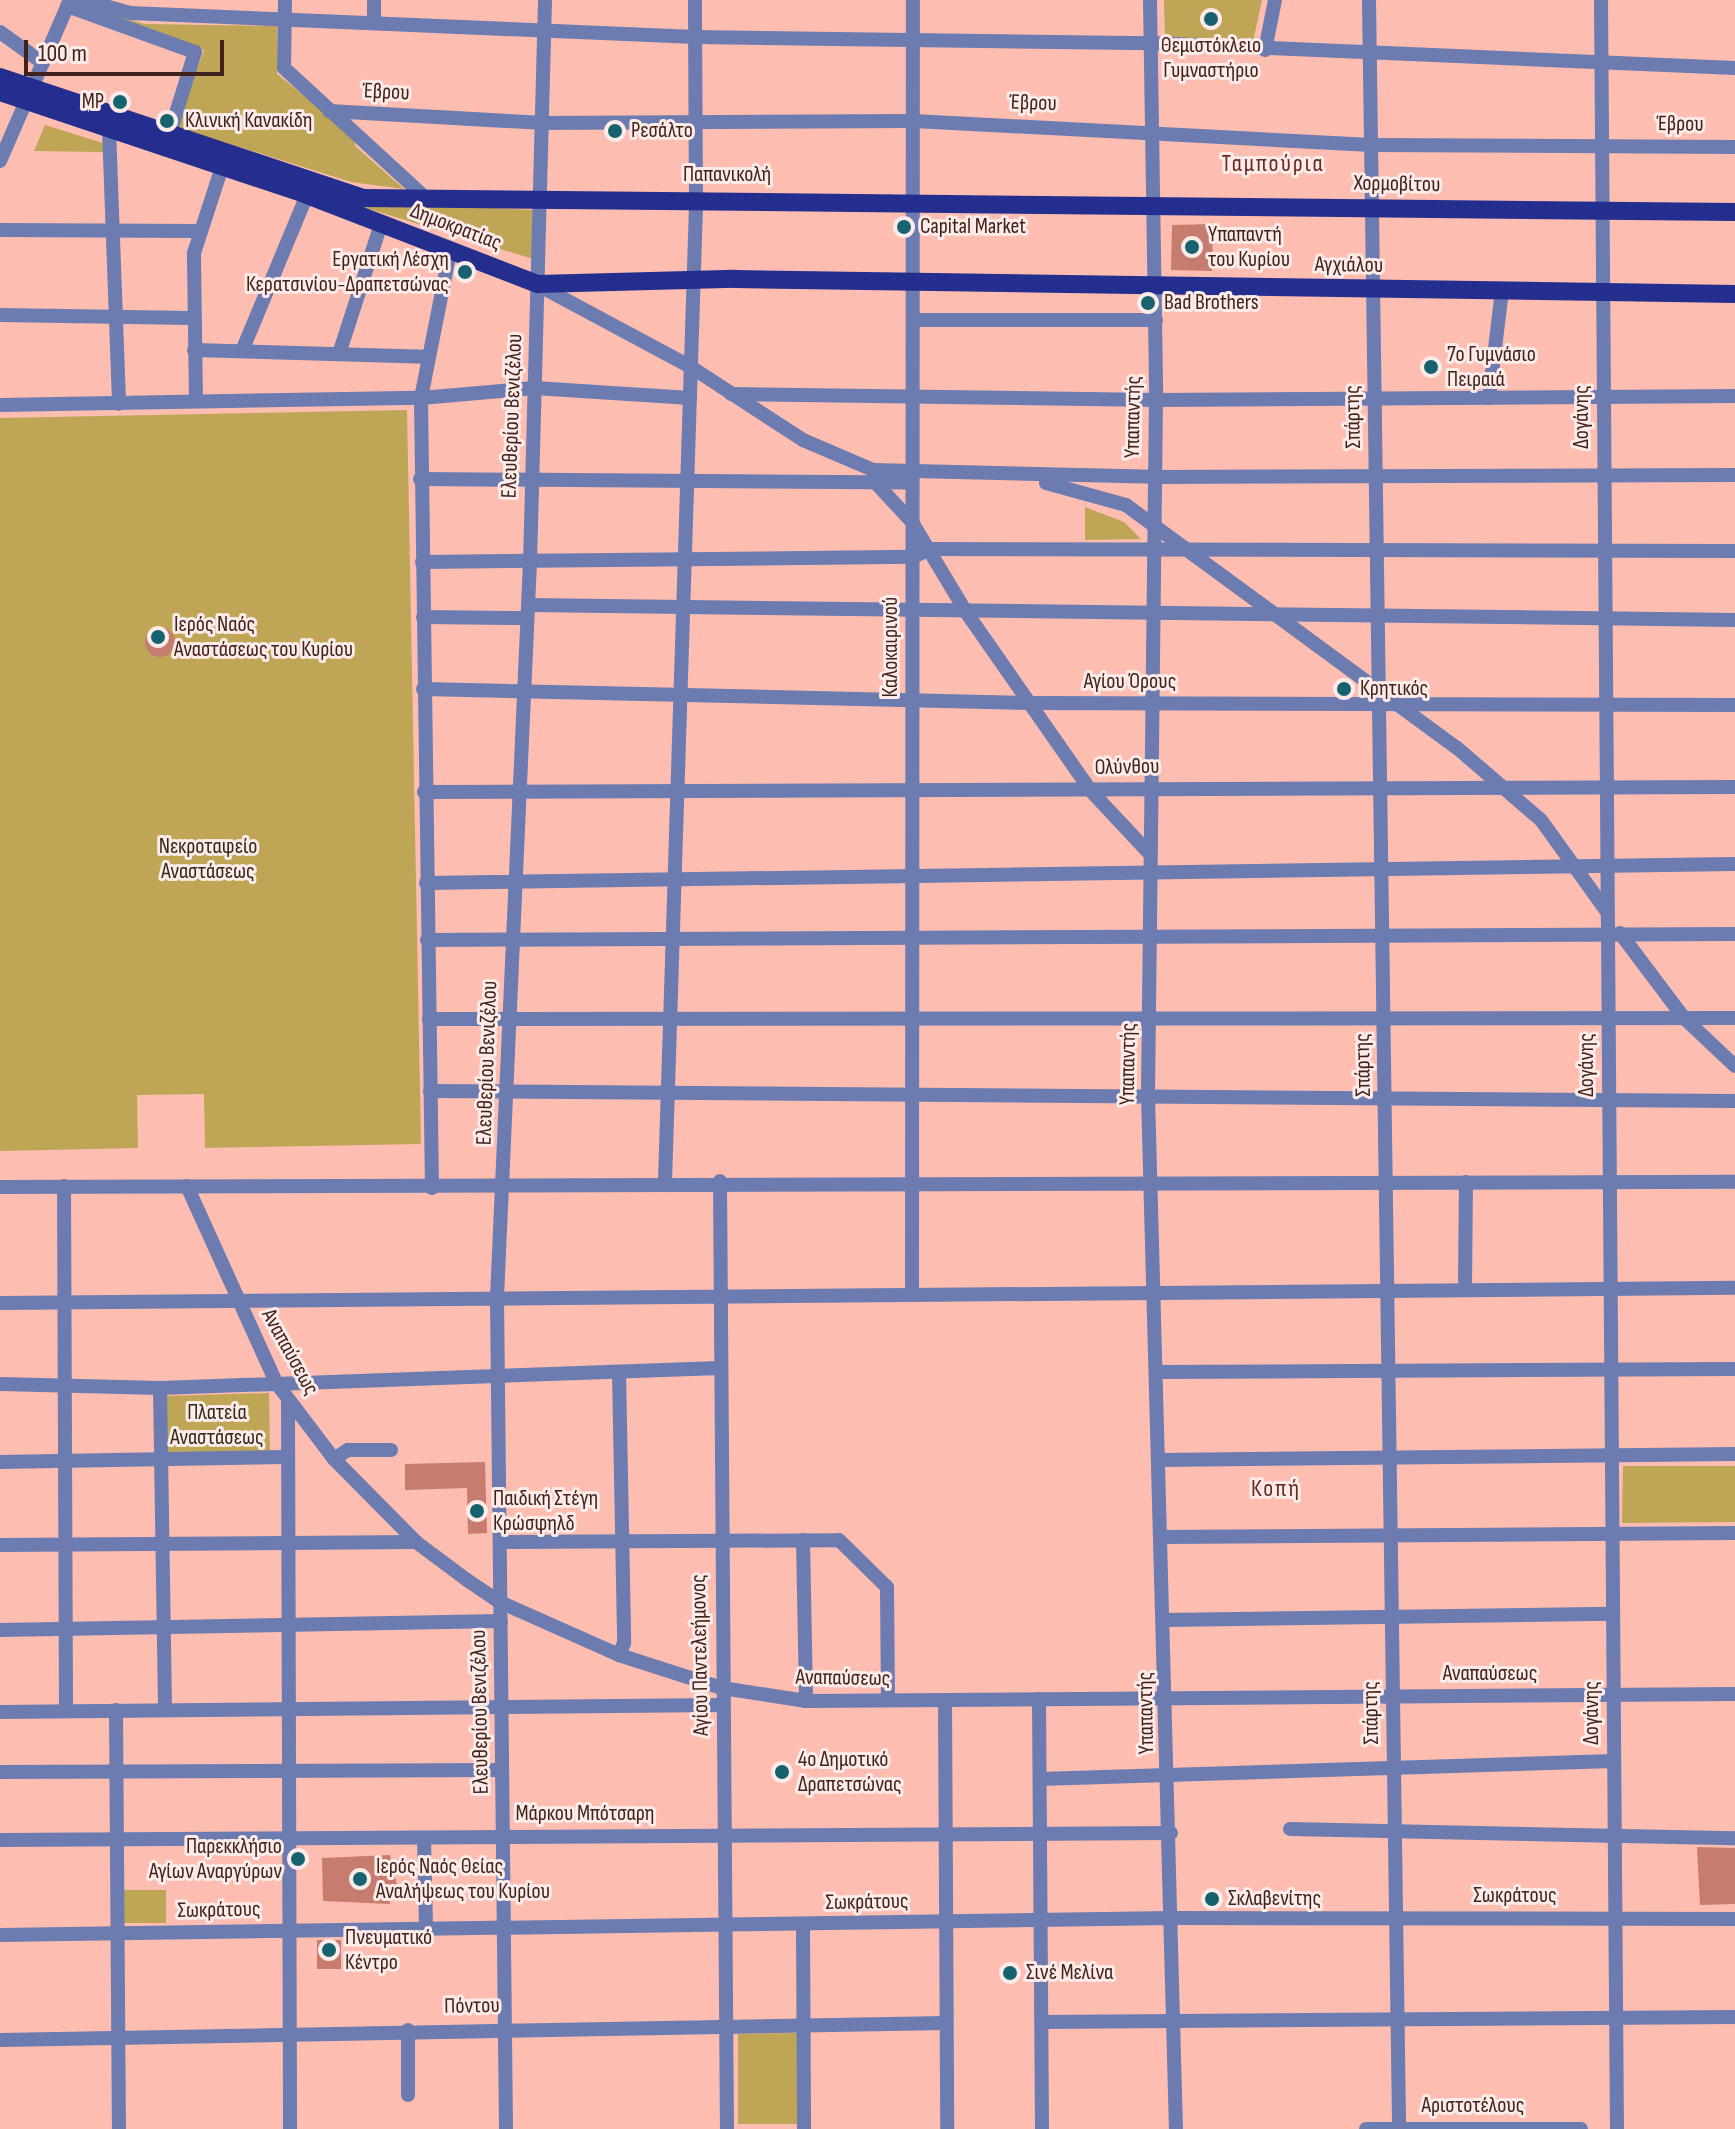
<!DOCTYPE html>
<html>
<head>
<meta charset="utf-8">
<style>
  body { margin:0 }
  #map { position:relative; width:1735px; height:2129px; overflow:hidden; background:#fdbdb1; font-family:"Sofia Sans Condensed",sans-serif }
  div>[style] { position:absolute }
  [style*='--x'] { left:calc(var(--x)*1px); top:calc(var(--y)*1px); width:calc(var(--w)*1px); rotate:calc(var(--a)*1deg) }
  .green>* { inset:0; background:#bfa556 }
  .building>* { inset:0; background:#c67c6f }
  .round { border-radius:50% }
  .minor>* { height:14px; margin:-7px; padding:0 7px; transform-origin:7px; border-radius:7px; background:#6c7bb0 }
  .major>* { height:18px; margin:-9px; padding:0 9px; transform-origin:9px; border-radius:9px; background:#242e8e }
  .dots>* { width:22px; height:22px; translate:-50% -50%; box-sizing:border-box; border:4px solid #fcebe8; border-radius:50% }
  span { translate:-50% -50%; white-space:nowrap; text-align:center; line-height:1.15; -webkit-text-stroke:6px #fcebe8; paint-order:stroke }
  .poi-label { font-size:22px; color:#40221d }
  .right { translate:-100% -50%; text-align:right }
  .left { translate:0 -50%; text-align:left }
  .street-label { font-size:22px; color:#40221d }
  .park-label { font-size:22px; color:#2f2917 }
  .neighbourhood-label { font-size:24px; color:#69281e; letter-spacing:2px }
  .scale { position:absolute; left:24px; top:40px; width:200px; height:36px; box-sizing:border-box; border:4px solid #40221d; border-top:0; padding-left:10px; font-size:24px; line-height:28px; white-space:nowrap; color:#40221d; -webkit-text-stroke:6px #fcebe8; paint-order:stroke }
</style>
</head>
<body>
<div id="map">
  <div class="green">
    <i style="clip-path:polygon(1164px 0,1262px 0,1253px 42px,1165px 38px)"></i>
    <i style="clip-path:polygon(88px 8px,145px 24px,277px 26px,277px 74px,355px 136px,355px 146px,404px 189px,351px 182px,176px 127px,204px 50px)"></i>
    <i style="clip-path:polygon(45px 125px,103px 143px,104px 152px,34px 151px)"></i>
    <i style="clip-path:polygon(343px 201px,534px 210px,533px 259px)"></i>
    <i style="clip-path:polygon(407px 410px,421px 1144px,205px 1148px,204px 1094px,137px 1095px,138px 1148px,0 1151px,0 418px)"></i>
    <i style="clip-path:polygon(1085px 507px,1124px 522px,1141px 539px,1085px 540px)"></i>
    <i style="clip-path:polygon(269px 1393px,270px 1453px,165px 1455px,164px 1396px)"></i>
    <i style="clip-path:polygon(1623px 1466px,1735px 1466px,1735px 1522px,1622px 1523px)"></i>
    <i style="clip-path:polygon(124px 1890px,166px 1890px,166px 1923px,124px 1923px)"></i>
    <i style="clip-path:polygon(798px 2033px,798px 2124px,738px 2124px,738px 2034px)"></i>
  </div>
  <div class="building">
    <i style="clip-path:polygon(1213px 224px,1212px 271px,1171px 270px,1172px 225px)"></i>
    <i class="round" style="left:145px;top:627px;width:30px;height:30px"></i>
    <i style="clip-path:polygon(485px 1462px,487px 1533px,468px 1534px,467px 1488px,405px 1490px,405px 1464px)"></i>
    <i style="clip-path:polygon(1697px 1847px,1735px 1848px,1735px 1904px,1700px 1905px)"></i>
    <i style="clip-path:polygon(390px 1855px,397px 1885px,390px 1889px,390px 1904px,323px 1901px,322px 1858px)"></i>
    <i style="clip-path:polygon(317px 1940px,341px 1940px,341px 1969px,317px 1969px)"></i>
  </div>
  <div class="minor">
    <i style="--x:84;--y:0;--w:48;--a:15.8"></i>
    <i style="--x:130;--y:13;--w:566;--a:2.43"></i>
    <i style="--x:695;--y:37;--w:456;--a:0.8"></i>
    <i style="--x:1151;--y:43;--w:585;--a:2.45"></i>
    <i style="--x:285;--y:0;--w:68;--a:90.8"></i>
    <i style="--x:284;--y:68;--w:191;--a:42.5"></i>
    <i style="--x:1150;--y:0;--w:400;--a:89.1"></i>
    <i style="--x:1156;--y:400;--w:696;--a:90.66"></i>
    <i style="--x:1148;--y:1096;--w:1033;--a:88.45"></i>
    <i style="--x:1369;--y:0;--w:2129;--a:89.19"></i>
    <i style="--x:1601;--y:0;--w:2129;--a:89.57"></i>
    <i style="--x:67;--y:6;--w:136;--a:19.8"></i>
    <i style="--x:195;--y:52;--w:88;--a:107.2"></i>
    <i style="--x:374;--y:19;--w:19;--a:-90"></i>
    <i style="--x:0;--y:32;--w:53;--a:35.8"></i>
    <i style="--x:1265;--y:50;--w:51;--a:-78.7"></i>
    <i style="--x:329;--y:111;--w:212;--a:3.2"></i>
    <i style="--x:541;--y:123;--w:373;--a:-0.3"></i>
    <i style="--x:914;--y:121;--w:458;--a:3"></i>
    <i style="--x:1371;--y:145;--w:364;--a:0.3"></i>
    <i style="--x:109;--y:129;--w:275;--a:87.9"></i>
    <i style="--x:0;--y:161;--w:176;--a:-66.5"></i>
    <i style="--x:0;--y:230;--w:199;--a:0.3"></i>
    <i style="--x:538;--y:285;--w:174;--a:28.2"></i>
    <i style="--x:691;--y:367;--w:134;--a:33.1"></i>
    <i style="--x:803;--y:440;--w:76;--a:23.2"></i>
    <i style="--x:873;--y:470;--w:281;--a:1.4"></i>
    <i style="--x:1154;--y:477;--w:581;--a:-0.2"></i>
    <i style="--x:0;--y:315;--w:192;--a:0.9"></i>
    <i style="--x:914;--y:320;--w:242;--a:0"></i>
    <i style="--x:194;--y:350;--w:231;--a:1.7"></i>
    <i style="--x:242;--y:351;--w:169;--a:-67.4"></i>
    <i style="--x:339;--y:354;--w:137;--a:-72.1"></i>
    <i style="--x:731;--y:394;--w:425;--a:0.8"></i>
    <i style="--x:1156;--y:400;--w:579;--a:-0.4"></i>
    <i style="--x:1489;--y:398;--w:108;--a:-83.1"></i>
    <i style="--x:196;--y:401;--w:148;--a:-90.8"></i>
    <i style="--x:194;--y:253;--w:90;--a:-72"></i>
    <i style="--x:0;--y:405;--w:421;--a:-1"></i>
    <i style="--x:421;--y:398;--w:114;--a:-5"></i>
    <i style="--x:535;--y:388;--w:155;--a:3.7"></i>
    <i style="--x:420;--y:479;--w:491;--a:0.4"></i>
    <i style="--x:873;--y:480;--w:57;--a:47.1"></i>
    <i style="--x:912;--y:522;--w:105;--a:59"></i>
    <i style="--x:966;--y:612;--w:217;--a:55.1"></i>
    <i style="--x:1090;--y:790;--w:86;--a:46.9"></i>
    <i style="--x:1046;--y:483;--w:83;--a:15.4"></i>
    <i style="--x:1126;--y:505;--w:409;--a:36.3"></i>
    <i style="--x:1456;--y:747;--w:112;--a:40.7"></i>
    <i style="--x:1541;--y:820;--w:113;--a:54.3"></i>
    <i style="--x:422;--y:562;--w:491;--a:-0.6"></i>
    <i style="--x:913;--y:557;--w:19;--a:-25"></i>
    <i style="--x:930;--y:549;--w:805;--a:0.14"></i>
    <i style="--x:528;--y:605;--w:1207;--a:0.71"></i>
    <i style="--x:423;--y:617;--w:104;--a:0.6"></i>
    <i style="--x:423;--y:689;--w:607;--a:1.32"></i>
    <i style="--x:1030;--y:703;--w:705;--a:0.16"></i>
    <i style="--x:424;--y:792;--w:1311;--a:-0.22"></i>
    <i style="--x:426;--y:883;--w:1309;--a:-0.83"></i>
    <i style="--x:1620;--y:933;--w:106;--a:53"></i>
    <i style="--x:1684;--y:1018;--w:70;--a:43.3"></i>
    <i style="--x:427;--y:940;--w:1308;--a:-0.26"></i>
    <i style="--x:429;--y:1019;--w:1306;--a:-0.04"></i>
    <i style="--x:430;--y:1091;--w:1305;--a:0.44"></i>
    <i style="--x:665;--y:1181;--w:976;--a:-88.18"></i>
    <i style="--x:696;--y:205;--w:205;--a:-90.3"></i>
    <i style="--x:720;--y:1181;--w:948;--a:89.58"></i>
    <i style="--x:64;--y:1186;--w:525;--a:89.78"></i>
    <i style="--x:187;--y:1186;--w:217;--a:65.6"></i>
    <i style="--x:277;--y:1384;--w:94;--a:52.8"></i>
    <i style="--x:334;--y:1459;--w:117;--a:45.3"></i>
    <i style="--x:416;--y:1542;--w:64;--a:36.7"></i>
    <i style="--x:467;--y:1580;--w:40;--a:34"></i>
    <i style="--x:500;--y:1602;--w:130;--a:24"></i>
    <i style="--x:619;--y:1655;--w:108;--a:17.8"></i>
    <i style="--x:722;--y:1688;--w:85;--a:8.8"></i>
    <i style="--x:806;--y:1701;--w:929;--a:-0.43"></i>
    <i style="--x:0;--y:1187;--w:1735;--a:-0.17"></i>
    <i style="--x:432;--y:1188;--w:790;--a:-90.8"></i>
    <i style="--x:421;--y:398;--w:150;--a:-78.8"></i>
    <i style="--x:1465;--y:1290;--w:108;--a:-89.5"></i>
    <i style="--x:912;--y:1294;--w:1294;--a:-89.96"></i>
    <i style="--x:0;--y:1303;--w:1735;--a:-0.5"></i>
    <i style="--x:619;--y:1372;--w:271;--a:88.9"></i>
    <i style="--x:624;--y:1643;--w:13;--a:113"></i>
    <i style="--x:1156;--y:1372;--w:579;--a:-0.3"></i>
    <i style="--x:0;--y:1384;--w:160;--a:1.4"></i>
    <i style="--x:160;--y:1388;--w:560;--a:-2.05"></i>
    <i style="--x:160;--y:1388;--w:322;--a:89.1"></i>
    <i style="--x:288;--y:1401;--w:728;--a:89.84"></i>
    <i style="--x:334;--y:1459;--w:17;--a:-33"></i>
    <i style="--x:348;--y:1450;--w:43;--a:0"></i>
    <i style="--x:1160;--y:1460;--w:575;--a:-0.6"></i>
    <i style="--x:0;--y:1462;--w:285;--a:-1"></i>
    <i style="--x:1163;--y:1537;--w:572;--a:-0.4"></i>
    <i style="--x:803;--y:1540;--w:161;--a:88.9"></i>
    <i style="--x:500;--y:1542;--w:339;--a:-0.3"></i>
    <i style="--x:839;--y:1540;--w:67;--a:44.4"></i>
    <i style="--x:887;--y:1587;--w:113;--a:89.5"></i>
    <i style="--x:0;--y:1545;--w:416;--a:-0.4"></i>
    <i style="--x:1166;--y:1620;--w:447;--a:-0.8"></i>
    <i style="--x:0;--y:1630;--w:501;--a:-1.03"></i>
    <i style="--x:1039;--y:1699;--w:430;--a:89.6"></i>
    <i style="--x:945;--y:1700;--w:429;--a:89.7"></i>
    <i style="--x:116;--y:1710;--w:419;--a:89.6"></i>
    <i style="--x:0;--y:1712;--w:722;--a:-0.56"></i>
    <i style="--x:0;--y:1772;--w:502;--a:-0.23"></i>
    <i style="--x:1040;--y:1779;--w:574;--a:-1.8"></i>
    <i style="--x:1290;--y:1829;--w:445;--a:1.2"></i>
    <i style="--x:424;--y:1838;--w:89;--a:88.7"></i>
    <i style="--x:0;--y:1840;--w:1171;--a:-0.34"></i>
    <i style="--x:803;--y:1925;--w:204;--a:89.7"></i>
    <i style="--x:0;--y:1935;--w:1173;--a:-0.83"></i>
    <i style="--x:1173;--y:1918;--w:562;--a:0.1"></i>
    <i style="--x:1042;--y:2022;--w:693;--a:-0.41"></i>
    <i style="--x:408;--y:2030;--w:65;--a:90"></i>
    <i style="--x:0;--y:2040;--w:946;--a:-1.03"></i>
    <i style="--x:506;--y:2129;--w:832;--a:-90.62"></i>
    <i style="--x:497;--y:1297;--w:735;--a:-87.43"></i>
    <i style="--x:530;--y:563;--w:563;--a:-88.47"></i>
    <i style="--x:1366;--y:2129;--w:215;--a:0"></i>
  </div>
  <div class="major">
    <i style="--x:0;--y:77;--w:384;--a:18.4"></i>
    <i style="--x:364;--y:198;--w:1371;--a:0.59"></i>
    <i style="--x:0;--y:92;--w:324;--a:18.5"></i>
    <i style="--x:307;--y:195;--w:248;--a:21.1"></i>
    <i style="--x:538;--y:284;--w:197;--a:-1.5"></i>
    <i style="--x:735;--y:279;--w:1000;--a:0.86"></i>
  </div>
  <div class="dots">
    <i style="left:1211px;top:19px;background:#16626e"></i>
    <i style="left:120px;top:102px;background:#16626e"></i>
    <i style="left:167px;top:121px;background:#16626e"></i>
    <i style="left:615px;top:131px;background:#16626e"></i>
    <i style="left:904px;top:227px;background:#16626e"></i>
    <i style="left:1192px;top:247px;background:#16626e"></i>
    <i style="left:465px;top:272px;background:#16626e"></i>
    <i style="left:1148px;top:303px;background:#16626e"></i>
    <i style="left:1431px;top:367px;background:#16626e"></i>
    <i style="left:158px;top:637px;background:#16626e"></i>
    <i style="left:1344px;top:689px;background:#16626e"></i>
    <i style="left:477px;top:1511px;background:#16626e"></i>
    <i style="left:782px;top:1772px;background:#16626e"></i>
    <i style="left:298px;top:1859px;background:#16626e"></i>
    <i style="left:360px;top:1879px;background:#16626e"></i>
    <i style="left:1212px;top:1899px;background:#16626e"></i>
    <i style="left:329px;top:1950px;background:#16626e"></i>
    <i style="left:1010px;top:1973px;background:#16626e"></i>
  </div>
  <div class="poi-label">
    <span style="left:1211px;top:58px">Θεμιστόκλειο<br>Γυμναστήριο</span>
    <span class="right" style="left:104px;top:102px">MP</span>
    <span class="left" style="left:185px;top:121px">Κλινική Κανακίδη</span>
    <span class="left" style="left:631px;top:131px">Ρεσάλτο</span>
    <span class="left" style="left:920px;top:227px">Capital Market</span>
    <span class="left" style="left:1208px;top:247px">Υπαπαντή<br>του Κυρίου</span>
    <span class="right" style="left:449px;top:272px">Εργατική Λέσχη<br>Κερατσινίου-Δραπετσώνας</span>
    <span class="left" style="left:1164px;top:303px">Bad Brothers</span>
    <span class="left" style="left:1447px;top:367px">7ο Γυμνάσιο<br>Πειραιά</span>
    <span class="left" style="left:174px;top:637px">Ιερός Ναός<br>Αναστάσεως του Κυρίου</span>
    <span class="left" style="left:1360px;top:689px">Κρητικός</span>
    <span class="left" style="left:493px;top:1511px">Παιδική Στέγη<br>Κρώσφηλδ</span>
    <span class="left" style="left:798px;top:1772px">4ο Δημοτικό<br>Δραπετσώνας</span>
    <span class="right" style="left:282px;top:1859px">Παρεκκλήσιο<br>Αγίων Αναργύρων</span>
    <span class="left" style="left:376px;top:1879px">Ιερός Ναός Θείας<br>Αναλήψεως του Κυρίου</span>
    <span class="left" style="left:1228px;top:1899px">Σκλαβενίτης</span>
    <span class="left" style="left:345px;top:1950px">Πνευματικό<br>Κέντρο</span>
    <span class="left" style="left:1026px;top:1973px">Σινέ Μελίνα</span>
  </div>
  <div class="street-label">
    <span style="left:386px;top:92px;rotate:3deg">Έβρου</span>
    <span style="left:1033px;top:103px;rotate:2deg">Έβρου</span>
    <span style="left:1680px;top:124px;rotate:1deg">Έβρου</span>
    <span style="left:727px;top:175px">Παπανικολή</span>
    <span style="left:1397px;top:184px;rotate:1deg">Χορμοβίτου</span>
    <span style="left:456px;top:227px;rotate:21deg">Δημοκρατίας</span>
    <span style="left:1349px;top:265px;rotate:1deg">Αγχιάλου</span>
    <span style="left:512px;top:416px;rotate:-88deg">Ελευθερίου Βενιζέλου</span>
    <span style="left:1133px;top:417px;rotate:-89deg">Υπαπαντής</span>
    <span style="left:1353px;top:417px;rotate:-91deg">Σπάρτης</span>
    <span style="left:1582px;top:417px;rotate:-90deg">Δογάνης</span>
    <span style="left:891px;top:647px;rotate:-90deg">Καλοκαιρινού</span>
    <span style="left:1130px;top:682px">Αγίου Όρους</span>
    <span style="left:1127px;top:767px;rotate:-1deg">Ολύνθου</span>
    <span style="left:487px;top:1063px;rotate:-88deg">Ελευθερίου Βενιζέλου</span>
    <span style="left:1128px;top:1064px;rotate:-89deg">Υπαπαντής</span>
    <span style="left:1363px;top:1065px;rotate:-91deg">Σπάρτης</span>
    <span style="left:1587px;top:1065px;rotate:-90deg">Δογάνης</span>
    <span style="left:290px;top:1352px;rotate:61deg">Αναπαύσεως</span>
    <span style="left:700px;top:1655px;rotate:-91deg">Αγίου Παντελεήμονος</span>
    <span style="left:1490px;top:1674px">Αναπαύσεως</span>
    <span style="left:843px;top:1678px;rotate:1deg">Αναπαύσεως</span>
    <span style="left:480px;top:1712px;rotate:-91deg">Ελευθερίου Βενιζέλου</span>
    <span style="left:1146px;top:1713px;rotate:-91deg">Υπαπαντής</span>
    <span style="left:1371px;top:1713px;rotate:-91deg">Σπάρτης</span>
    <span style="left:1592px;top:1713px;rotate:-90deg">Δογάνης</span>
    <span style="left:585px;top:1814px">Μάρκου Μπότσαρη</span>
    <span style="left:1515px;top:1896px">Σωκράτους</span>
    <span style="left:867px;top:1902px;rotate:-1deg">Σωκράτους</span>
    <span style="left:219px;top:1910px;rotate:-1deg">Σωκράτους</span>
    <span style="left:472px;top:2006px;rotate:-1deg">Πόντου</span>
    <span style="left:1473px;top:2106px">Αριστοτέλους</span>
  </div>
  <div class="park-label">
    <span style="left:208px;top:859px">Νεκροταφείο<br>Αναστάσεως</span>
    <span style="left:217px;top:1425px">Πλατεία<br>Αναστάσεως</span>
  </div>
  <div class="neighbourhood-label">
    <span style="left:1273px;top:164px">Ταμπούρια</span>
    <span style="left:1276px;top:1489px">Κοπή</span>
  </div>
  <div class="scale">100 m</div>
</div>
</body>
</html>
